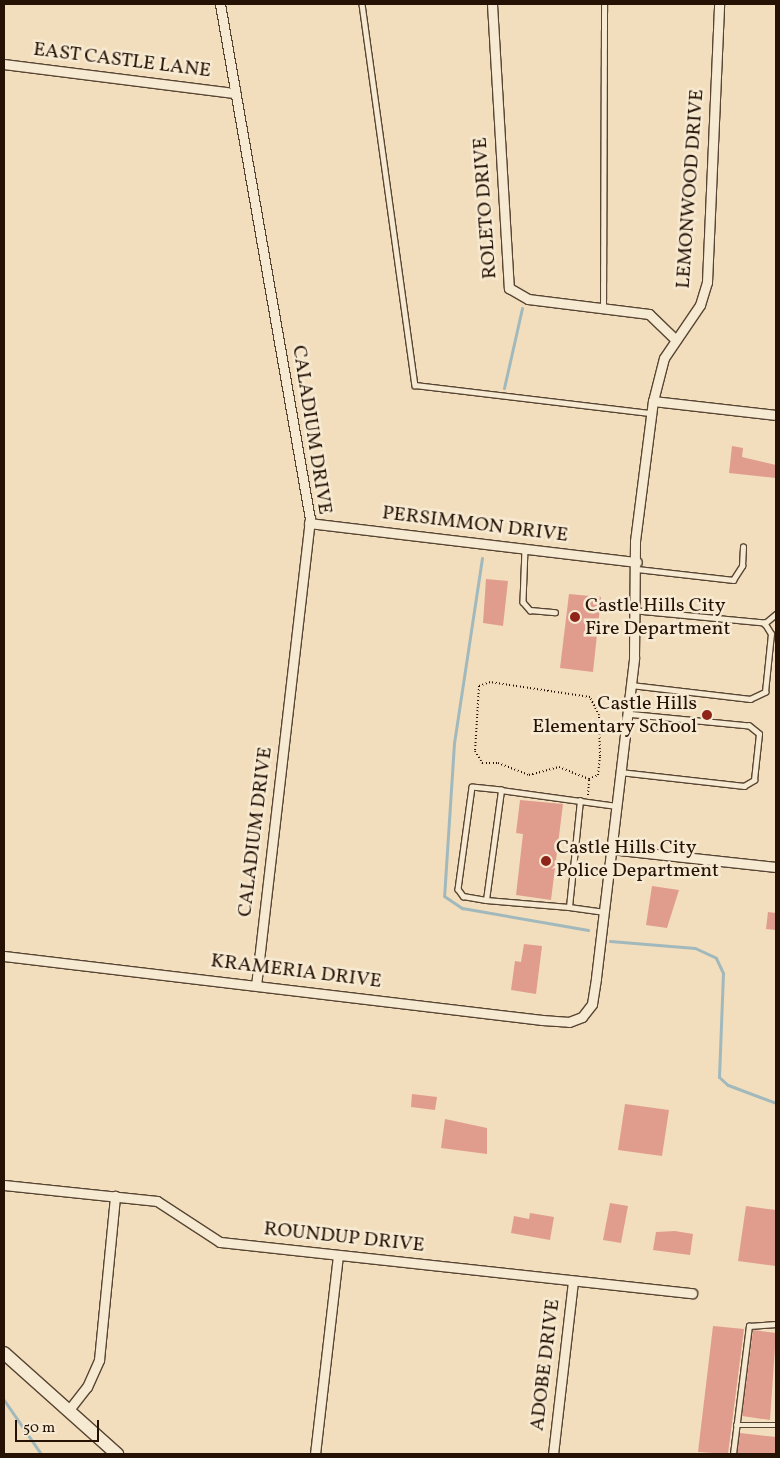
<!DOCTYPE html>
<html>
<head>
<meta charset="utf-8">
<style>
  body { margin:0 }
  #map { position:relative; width:780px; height:1458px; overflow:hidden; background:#f2debc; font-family:Vollkorn,serif }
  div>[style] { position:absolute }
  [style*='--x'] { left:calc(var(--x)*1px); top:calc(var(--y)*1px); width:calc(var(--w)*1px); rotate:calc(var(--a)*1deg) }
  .stream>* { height:3px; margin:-1.5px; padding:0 1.5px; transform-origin:1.5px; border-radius:1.5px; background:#a1b9bd }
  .building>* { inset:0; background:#e09d8e }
  .path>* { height:2px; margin-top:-1px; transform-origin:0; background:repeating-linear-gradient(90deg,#251205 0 1px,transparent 0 3.5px) }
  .roads { filter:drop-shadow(1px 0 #584533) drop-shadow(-1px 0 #584533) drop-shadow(0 1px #584533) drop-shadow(0 -1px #584533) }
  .service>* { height:4.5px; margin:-2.25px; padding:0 2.25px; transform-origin:2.25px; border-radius:2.25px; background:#f7ead3 }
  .minor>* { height:9px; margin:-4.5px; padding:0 4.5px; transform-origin:4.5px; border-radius:4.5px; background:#f7ead3 }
  .secondary>* { height:12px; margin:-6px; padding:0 6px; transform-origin:6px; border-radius:6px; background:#f7ead3 }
  .dots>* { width:14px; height:14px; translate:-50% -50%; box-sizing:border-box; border:2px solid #f7ead3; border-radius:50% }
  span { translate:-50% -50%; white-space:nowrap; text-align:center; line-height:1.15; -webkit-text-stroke:5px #f7ead3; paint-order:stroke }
  .street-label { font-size:20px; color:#251205 }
  .poi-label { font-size:20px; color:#251205 }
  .left { translate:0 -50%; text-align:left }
  .right { translate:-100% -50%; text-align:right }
  .frame { position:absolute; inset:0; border:5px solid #251205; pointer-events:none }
  .scale { position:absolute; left:15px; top:1420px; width:84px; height:22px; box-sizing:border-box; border:2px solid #251205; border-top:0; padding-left:6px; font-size:15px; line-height:18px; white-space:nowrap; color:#251205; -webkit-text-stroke:4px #f7ead3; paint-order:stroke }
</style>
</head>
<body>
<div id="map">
  <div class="stream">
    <i style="--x:504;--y:388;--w:82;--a:-77.3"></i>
    <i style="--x:482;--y:558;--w:187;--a:98.6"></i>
    <i style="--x:454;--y:743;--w:153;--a:93.7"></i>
    <i style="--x:444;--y:896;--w:22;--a:34"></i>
    <i style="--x:462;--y:908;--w:128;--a:9.9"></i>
    <i style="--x:610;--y:941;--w:85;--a:4.7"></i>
    <i style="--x:695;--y:948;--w:23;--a:25"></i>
    <i style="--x:716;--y:958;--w:17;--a:65"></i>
    <i style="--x:723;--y:973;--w:104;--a:92.2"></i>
    <i style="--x:719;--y:1077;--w:12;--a:42"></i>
    <i style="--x:728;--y:1085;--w:51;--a:20.6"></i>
    <i style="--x:4;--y:1400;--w:65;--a:55.6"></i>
  </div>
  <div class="building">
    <i style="clip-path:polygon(732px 446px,743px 448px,742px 457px,776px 465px,776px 478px,729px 473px)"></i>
    <i style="clip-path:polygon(486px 579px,508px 581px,503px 626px,483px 623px)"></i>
    <i style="clip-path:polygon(569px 594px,601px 597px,593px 672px,560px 668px)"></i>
    <i style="clip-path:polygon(520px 800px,563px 804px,551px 900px,516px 895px,523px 834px,516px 833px)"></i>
    <i style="clip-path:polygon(652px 886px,679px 890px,667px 928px,646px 925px)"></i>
    <i style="clip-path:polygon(768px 912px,776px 913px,776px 930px,766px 929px)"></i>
    <i style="clip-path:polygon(524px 944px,542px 946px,536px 994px,511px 990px,515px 961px,521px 962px)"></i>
    <i style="clip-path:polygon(412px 1094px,437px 1097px,435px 1110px,411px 1107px)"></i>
    <i style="clip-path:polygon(625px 1104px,669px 1110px,662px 1156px,618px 1150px)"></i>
    <i style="clip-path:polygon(445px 1119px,487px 1128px,487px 1154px,441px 1148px)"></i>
    <i style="clip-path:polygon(610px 1203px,628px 1206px,621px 1243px,603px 1240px)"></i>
    <i style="clip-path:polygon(746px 1206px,776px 1210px,776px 1266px,738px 1261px)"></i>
    <i style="clip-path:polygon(530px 1213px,554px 1217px,550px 1240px,511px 1233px,514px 1216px,529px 1219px)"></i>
    <i style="clip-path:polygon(675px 1231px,693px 1234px,690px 1255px,653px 1250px,656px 1232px)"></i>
    <i style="clip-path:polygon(713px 1326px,744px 1329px,728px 1454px,698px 1452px)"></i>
    <i style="clip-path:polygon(753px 1330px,776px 1333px,770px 1420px,742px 1416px)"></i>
    <i style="clip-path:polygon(740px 1433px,776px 1437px,776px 1454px,737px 1453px)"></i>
  </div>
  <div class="path">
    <i style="--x:588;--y:795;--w:16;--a:-86"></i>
    <i style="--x:589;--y:779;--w:10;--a:-24"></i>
    <i style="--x:598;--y:775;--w:19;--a:-84"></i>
    <i style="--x:600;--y:756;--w:41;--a:-91.4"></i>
    <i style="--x:599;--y:715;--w:20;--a:-117"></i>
    <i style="--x:590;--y:697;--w:101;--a:-171.5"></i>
    <i style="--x:490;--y:682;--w:12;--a:160"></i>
    <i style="--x:479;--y:686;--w:65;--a:93.5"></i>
    <i style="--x:475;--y:751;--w:14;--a:60"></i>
    <i style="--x:482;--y:763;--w:16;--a:0"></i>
    <i style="--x:498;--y:763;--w:33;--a:21"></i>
    <i style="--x:529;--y:775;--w:31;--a:-15"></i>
    <i style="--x:559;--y:767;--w:32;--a:22"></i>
  </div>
  <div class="roads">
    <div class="service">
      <i style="--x:362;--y:4;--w:385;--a:82.1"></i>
      <i style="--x:415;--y:385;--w:238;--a:6.8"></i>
      <i style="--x:603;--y:308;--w:304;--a:-89.8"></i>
      <i style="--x:525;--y:549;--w:53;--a:92.2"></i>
      <i style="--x:523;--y:602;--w:11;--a:49"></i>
      <i style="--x:530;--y:610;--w:25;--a:5"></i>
      <i style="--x:637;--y:569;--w:97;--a:6.5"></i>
      <i style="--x:733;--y:580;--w:17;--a:-57"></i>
      <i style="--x:742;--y:566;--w:19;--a:-87"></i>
      <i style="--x:764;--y:624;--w:16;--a:-40"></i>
      <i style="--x:631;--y:685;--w:120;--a:6.7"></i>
      <i style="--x:750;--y:699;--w:17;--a:-25"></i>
      <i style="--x:765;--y:692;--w:58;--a:-84.1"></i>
      <i style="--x:771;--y:634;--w:13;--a:-122"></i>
      <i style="--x:764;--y:623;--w:127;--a:-174.6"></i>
      <i style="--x:620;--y:772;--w:125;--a:6.4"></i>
      <i style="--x:744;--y:786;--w:12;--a:-31"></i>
      <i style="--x:754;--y:780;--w:46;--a:-83.8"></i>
      <i style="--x:759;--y:734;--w:13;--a:-141"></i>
      <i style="--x:749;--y:726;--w:123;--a:-174.4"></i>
      <i style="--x:501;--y:790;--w:116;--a:7.9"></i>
      <i style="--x:486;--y:900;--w:111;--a:-82.2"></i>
      <i style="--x:501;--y:790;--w:29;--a:-174"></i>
      <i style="--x:472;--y:787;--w:103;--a:97.8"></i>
      <i style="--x:458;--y:889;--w:9;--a:54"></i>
      <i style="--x:463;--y:896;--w:23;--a:10"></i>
      <i style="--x:486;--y:900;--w:83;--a:4.8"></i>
      <i style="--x:569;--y:907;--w:34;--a:8"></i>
      <i style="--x:569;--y:907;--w:107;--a:-84.1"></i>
      <i style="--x:736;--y:1425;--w:40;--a:0"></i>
      <i style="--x:733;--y:1454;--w:129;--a:-82.9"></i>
      <i style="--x:749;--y:1326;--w:27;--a:-4"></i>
    </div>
    <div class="minor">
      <i style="--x:220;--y:4;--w:523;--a:80.09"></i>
      <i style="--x:310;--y:519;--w:468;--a:96.6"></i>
      <i style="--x:492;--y:4;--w:285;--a:86.6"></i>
      <i style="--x:509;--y:288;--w:22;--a:30"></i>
      <i style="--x:528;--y:299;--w:122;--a:7.1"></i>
      <i style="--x:649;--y:314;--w:37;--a:44"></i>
      <i style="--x:4;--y:64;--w:233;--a:7.2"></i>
      <i style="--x:653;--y:401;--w:124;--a:6.5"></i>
      <i style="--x:309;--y:523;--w:330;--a:6.8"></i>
      <i style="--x:610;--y:849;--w:167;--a:6.2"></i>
      <i style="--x:4;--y:956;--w:542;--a:6.78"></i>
      <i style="--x:542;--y:1020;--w:27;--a:4"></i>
      <i style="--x:569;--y:1022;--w:14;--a:-21"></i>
      <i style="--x:582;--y:1017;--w:16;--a:-52"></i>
      <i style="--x:592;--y:1004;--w:26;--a:-81"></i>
      <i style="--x:596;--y:978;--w:323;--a:-83.2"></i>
      <i style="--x:634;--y:657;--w:116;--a:-89.5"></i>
      <i style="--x:635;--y:541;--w:141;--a:-82.7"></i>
      <i style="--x:653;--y:401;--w:44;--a:-75.7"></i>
      <i style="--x:664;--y:358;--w:64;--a:-55.8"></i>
      <i style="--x:700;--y:305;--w:24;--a:-73"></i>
      <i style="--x:707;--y:282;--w:278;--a:-87.5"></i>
      <i style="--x:4;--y:1185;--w:154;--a:6"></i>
      <i style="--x:157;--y:1201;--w:75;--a:33.1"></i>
      <i style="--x:220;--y:1242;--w:475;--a:6.2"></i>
      <i style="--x:68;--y:1411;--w:31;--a:-52"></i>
      <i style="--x:87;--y:1387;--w:30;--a:-66"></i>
      <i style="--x:99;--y:1360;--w:165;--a:-84.4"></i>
      <i style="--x:315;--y:1454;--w:200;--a:-83.4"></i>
      <i style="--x:553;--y:1454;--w:174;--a:-83.4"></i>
    </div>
    <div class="secondary">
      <i style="--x:4;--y:1353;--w:152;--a:41.8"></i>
    </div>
  </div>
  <div class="dots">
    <i style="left:575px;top:617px;background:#8f2418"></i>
    <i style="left:707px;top:715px;background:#8f2418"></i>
    <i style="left:546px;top:861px;background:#8f2418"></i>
  </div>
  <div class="street-label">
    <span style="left:122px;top:61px;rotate:7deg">EAST CASTLE LANE</span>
    <span style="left:691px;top:189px;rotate:-86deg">LEMONWOOD DRIVE</span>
    <span style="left:486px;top:208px;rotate:-94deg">ROLETO DRIVE</span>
    <span style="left:311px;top:430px;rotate:81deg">CALADIUM DRIVE</span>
    <span style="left:475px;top:525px;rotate:7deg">PERSIMMON DRIVE</span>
    <span style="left:256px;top:832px;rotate:-83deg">CALADIUM DRIVE</span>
    <span style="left:296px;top:972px;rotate:7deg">KRAMERIA DRIVE</span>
    <span style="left:344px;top:1238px;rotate:6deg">ROUNDUP DRIVE</span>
    <span style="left:546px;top:1365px;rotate:-83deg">ADOBE DRIVE</span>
  </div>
  <div class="poi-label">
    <span class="left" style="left:585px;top:618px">Castle Hills City<br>Fire Department</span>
    <span class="right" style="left:697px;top:716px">Castle Hills<br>Elementary School</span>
    <span class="left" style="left:556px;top:860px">Castle Hills City<br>Police Department</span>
  </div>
  <div class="frame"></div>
  <div class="scale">50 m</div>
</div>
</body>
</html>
